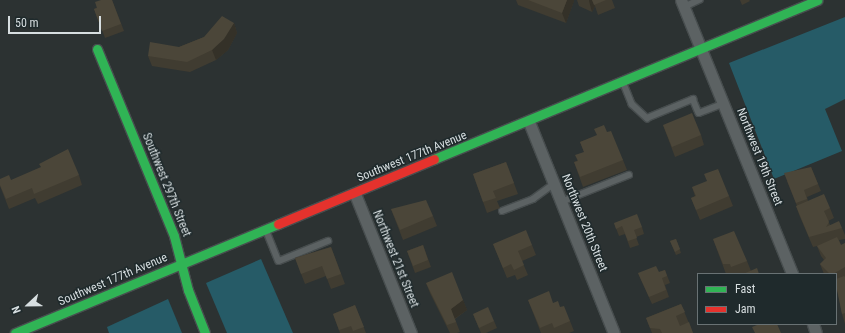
<!DOCTYPE html>
<html>
<head>
<meta charset="utf-8">
<style>
  body { margin:0 }
  #map { position:relative; width:845px; height:333px; overflow:hidden; background:#2c3232; font-family:"Roboto Condensed",sans-serif }
  div>[style] { position:absolute }
  [style*='--x'] { left:calc(var(--x)*1px); top:calc(var(--y)*1px); width:calc(var(--w)*1px); rotate:calc(var(--a)*1deg) }
  .green>* { inset:0; background:#265b67 }
  .roads { filter:drop-shadow(1px 0 #474d4e) drop-shadow(-1px 0 #474d4e) drop-shadow(0 1px #474d4e) drop-shadow(0 -1px #474d4e) }
  .lane>* { height:5.5px; margin:-2.75px; padding:0 2.75px; transform-origin:2.75px; border-radius:2.75px; background:#5c6263 }
  .street>* { height:11px; margin:-5.5px; padding:0 5.5px; transform-origin:5.5px; border-radius:5.5px; background:#5c6263 }
  .fast>* { height:9px; margin:-4.5px; padding:0 4.5px; transform-origin:4.5px; border-radius:4.5px; background:#30b455 }
  .jam>* { height:9px; margin:-4.5px; padding:0 4.5px; transform-origin:4.5px; border-radius:4.5px; background:#e5322d }
  .wall>* { inset:0; background:#403c31 }
  .shaded-wall>* { inset:0; background:#343128 }
  .building>* { inset:0; background:#4b4639 }
  span { translate:-50% -50%; white-space:nowrap; text-align:center; line-height:1.15; -webkit-text-stroke:3px #1f2a2c; paint-order:stroke }
  .street-label { font-size:12px; color:#d7dee0 }
  .legend { position:absolute; left:697px; top:273px; width:140px; height:52px; box-sizing:border-box; background:#1f2a2c; border:1px solid #697274; margin:0; padding:5px 7px; list-style:none; font-size:12px; color:#d7dee0 }
  .legend li { display:flex; align-items:center; gap:8px; height:20px }
  .legend b { width:20px; border:1px solid #697274 }
  .north { position:absolute; left:8px; top:285px; width:40px; height:40px; -webkit-text-stroke:3px #1f2a2c; paint-order:stroke; rotate:248deg; font-size:11px; font-weight:700; line-height:16px; text-align:center; color:#d7dee0 }
  .north::after { content:''; display:block; margin:auto; width:14px; height:18px; background:#d7dee0; clip-path:polygon(50% 0,100% 100%,50% 72%,0 100%) }
  .scale { position:absolute; left:8px; top:16px; width:93px; height:18px; box-sizing:border-box; border:2px solid #d7dee0; border-top:0; padding-left:5px; font-size:12px; line-height:14px; white-space:nowrap; color:#d7dee0; -webkit-text-stroke:3px #1f2a2c; paint-order:stroke }
</style>
</head>
<body>
<div id="map">
  <div class="green">
    <i style="clip-path:polygon(845px 17px,845px 99px,825px 109px,842px 151px,774px 179px,729px 63px)"></i>
    <i style="clip-path:polygon(261px 259px,293px 333px,227px 333px,206px 283px)"></i>
    <i style="clip-path:polygon(168px 299px,182px 333px,109px 333px,107px 327px)"></i>
  </div>
  <div class="roads">
    <div class="lane">
      <i style="--x:684;--y:7;--w:17;--a:-25"></i>
      <i style="--x:624;--y:84;--w:22;--a:68"></i>
      <i style="--x:632;--y:104;--w:21;--a:43"></i>
      <i style="--x:647;--y:118;--w:50;--a:-22.4"></i>
      <i style="--x:693;--y:99;--w:15;--a:67"></i>
      <i style="--x:699;--y:113;--w:26;--a:-21"></i>
      <i style="--x:561;--y:202;--w:73;--a:-21.7"></i>
      <i style="--x:502;--y:211;--w:33;--a:-21"></i>
      <i style="--x:533;--y:199;--w:26;--a:-36"></i>
      <i style="--x:267;--y:232;--w:31;--a:68"></i>
      <i style="--x:279;--y:261;--w:53;--a:-22.2"></i>
    </div>
    <div class="street">
      <i style="--x:681;--y:0;--w:296;--a:67.9"></i>
      <i style="--x:529;--y:122;--w:227;--a:68.1"></i>
      <i style="--x:355;--y:194;--w:150;--a:68.1"></i>
      <i style="--x:813;--y:324;--w:9;--a:72"></i>
    </div>
    <div class="fast">
      <i style="--x:97;--y:49;--w:202;--a:67.6"></i>
      <i style="--x:174;--y:236;--w:56;--a:75.5"></i>
      <i style="--x:188;--y:290;--w:46;--a:68.4"></i>
      <i style="--x:434;--y:159;--w:415;--a:-22.5"></i>
      <i style="--x:15;--y:333;--w:285;--a:-22.5"></i>
    </div>
    <div class="jam">
      <i style="--x:278;--y:224;--w:169;--a:-22.6"></i>
    </div>
  </div>
  <div class="wall">
    <i style="clip-path:polygon(112px 0,124px 31px,105px 38px,94px 9px)"></i>
    <i style="clip-path:polygon(516px 0,574px 0,574px 1px,566px 23px,518px 5px)"></i>
    <i style="clip-path:polygon(577px 0,612px 0,615px 8px,598px 15px,595px 6px,592px 12px,579px 6px)"></i>
    <i style="clip-path:polygon(740px 0,749px 0,750px 1px,742px 5px)"></i>
    <i style="clip-path:polygon(234px 23px,237px 33px,228px 50px,216px 60px,190px 72px,152px 66px,148px 56px,179px 47px,204px 37px)"></i>
    <i style="clip-path:polygon(663px 125px,701px 135px,704px 145px,675px 157px)"></i>
    <i style="clip-path:polygon(607px 132px,623px 160px,627px 170px,583px 187px,574px 162px,577px 161px,584px 152px,580px 142px)"></i>
    <i style="clip-path:polygon(506px 162px,518px 194px,497px 201px,500px 208px,487px 213px,473px 174px)"></i>
    <i style="clip-path:polygon(811px 167px,821px 191px,807px 197px,808px 201px,830px 208px,834px 218px,828px 221px,830px 225px,842px 228px,845px 235px,845px 239px,839px 240px,841px 245px,845px 243px,845px 324px,842px 314px,836px 285px,836px 274px,824px 274px,820px 264px,824px 260px,821px 256px,817px 246px,813px 247px,800px 217px,796px 206px,797px 206px,787px 181px)"></i>
    <i style="clip-path:polygon(79px 175px,82px 185px,38px 204px,35px 198px,9px 209px,0 186px,0 179px,11px 180px)"></i>
    <i style="clip-path:polygon(692px 187px,729px 196px,733px 206px,700px 220px,691px 198px,695px 196px)"></i>
    <i style="clip-path:polygon(391px 209px,433px 216px,437px 226px,403px 240px)"></i>
    <i style="clip-path:polygon(614px 223px,642px 227px,644px 234px,636px 237px,639px 245px,630px 248px,625px 234px,619px 236px)"></i>
    <i style="clip-path:polygon(676px 239px,681px 253px,676px 255px,670px 241px)"></i>
    <i style="clip-path:polygon(713px 239px,747px 261px,751px 271px,759px 274px,726px 274px)"></i>
    <i style="clip-path:polygon(493px 244px,532px 245px,536px 255px,522px 261px,528px 275px,517px 280px,515px 275px,507px 278px)"></i>
    <i style="clip-path:polygon(423px 245px,431px 267px,415px 273px,407px 251px)"></i>
    <i style="clip-path:polygon(331px 247px,345px 284px,331px 289px,326px 276px,305px 284px,295px 258px)"></i>
    <i style="clip-path:polygon(665px 270px,670px 283px,665px 285px,669px 297px,652px 304px,641px 280px,638px 273px,659px 272px)"></i>
    <i style="clip-path:polygon(426px 283px,463px 300px,467px 310px,455px 319px,460px 332px,457px 333px,450px 333px,430px 293px)"></i>
    <i style="clip-path:polygon(528px 300px,553px 303px,560px 307px,570px 321px,574px 331px,569px 333px,541px 333px)"></i>
    <i style="clip-path:polygon(681px 304px,693px 333px,652px 333px,646px 318px)"></i>
    <i style="clip-path:polygon(355px 305px,366px 333px,340px 333px,333px 314px)"></i>
    <i style="clip-path:polygon(473px 314px,494px 321px,497px 328px,486px 333px,481px 333px)"></i>
  </div>
  <div class="shaded-wall">
    <i style="clip-path:polygon(567px 0,574px 0,574px 1px,566px 23px,562px 13px)"></i>
    <i style="clip-path:polygon(589px 0,592px 0,595px 6px,592px 12px,589px 1px)"></i>
    <i style="clip-path:polygon(234px 23px,237px 33px,228px 50px,216px 60px,212px 50px)"></i>
    <i style="clip-path:polygon(463px 300px,467px 310px,454px 319px,451px 309px)"></i>
  </div>
  <div class="building">
    <i style="clip-path:polygon(101px 0,112px 0,121px 24px,102px 31px,94px 9px,97px 8px,95px 2px)"></i>
    <i style="clip-path:polygon(528px 0,567px 0,562px 13px)"></i>
    <i style="clip-path:polygon(592px 0,606px 0,594px 5px)"></i>
    <i style="clip-path:polygon(222px 16px,234px 23px,224px 39px,212px 50px,187px 62px,148px 56px,150px 42px,179px 47px,204px 37px)"></i>
    <i style="clip-path:polygon(692px 113px,701px 135px,672px 147px,663px 125px)"></i>
    <i style="clip-path:polygon(604px 125px,607px 132px,611px 131px,623px 160px,580px 177px,574px 162px,578px 161px,575px 155px,584px 152px,580px 142px,597px 135px,594px 129px)"></i>
    <i style="clip-path:polygon(68px 149px,79px 175px,34px 194px,32px 188px,6px 199px,0 185px,0 179px,9px 175px,11px 180px,41px 167px,39px 164px)"></i>
    <i style="clip-path:polygon(506px 162px,514px 183px,493px 191px,496px 198px,483px 202px,473px 174px)"></i>
    <i style="clip-path:polygon(811px 167px,818px 184px,804px 190px,807px 199px,796px 203px,784px 173px)"></i>
    <i style="clip-path:polygon(718px 169px,729px 196px,696px 210px,691px 198px,696px 196px,692px 187px,707px 181px,704px 174px)"></i>
    <i style="clip-path:polygon(824px 194px,830px 208px,824px 211px,829px 222px,826px 227px,839px 221px,842px 228px,809px 237px,796px 206px)"></i>
    <i style="clip-path:polygon(426px 200px,433px 216px,400px 230px,391px 209px)"></i>
    <i style="clip-path:polygon(637px 214px,642px 227px,634px 230px,637px 238px,628px 241px,622px 226px,616px 229px,614px 223px)"></i>
    <i style="clip-path:polygon(526px 230px,532px 245px,518px 251px,524px 265px,514px 270px,511px 264px,503px 268px,493px 244px)"></i>
    <i style="clip-path:polygon(734px 231px,747px 261px,731px 267px,730px 264px,723px 264px,713px 239px)"></i>
    <i style="clip-path:polygon(837px 237px,841px 245px,845px 243px,845px 267px,833px 274px,830px 274px,820px 264px,826px 258px,817px 246px)"></i>
    <i style="clip-path:polygon(676px 239px,680px 249px,675px 252px,670px 241px)"></i>
    <i style="clip-path:polygon(423px 245px,428px 260px,413px 266px,407px 251px)"></i>
    <i style="clip-path:polygon(331px 247px,341px 274px,327px 279px,322px 266px,301px 274px,295px 258px)"></i>
    <i style="clip-path:polygon(656px 266px,659px 272px,665px 270px,667px 276px,662px 278px,666px 290px,649px 297px,638px 273px)"></i>
    <i style="clip-path:polygon(757px 268px,759px 274px,743px 274px)"></i>
    <i style="clip-path:polygon(452px 272px,463px 300px,451px 309px,456px 322px,447px 325px,426px 283px)"></i>
    <i style="clip-path:polygon(844px 276px,845px 277px,845px 313px,842px 314px,836px 284px,836px 279px)"></i>
    <i style="clip-path:polygon(549px 291px,553px 303px,558px 301px,560px 307px,564px 306px,570px 321px,554px 328px,552px 323px,540px 328px,528px 300px)"></i>
    <i style="clip-path:polygon(681px 304px,685px 312px,676px 316px,680px 326px,689px 322px,693px 333px,662px 333px,660px 329px,650px 328px,646px 318px)"></i>
    <i style="clip-path:polygon(355px 305px,364px 327px,353px 331px,351px 326px,339px 330px,333px 314px)"></i>
    <i style="clip-path:polygon(488px 307px,494px 321px,479px 328px,473px 314px)"></i>
    <i style="clip-path:polygon(757px 324px,777px 324px,781px 333px,755px 333px,752px 327px,757px 325px)"></i>
  </div>
  <div class="street-label">
    <span style="left:412px;top:157px;rotate:-22deg">Southwest 177th Avenue</span>
    <span style="left:759px;top:157px;rotate:68deg">Northwest 19th Street</span>
    <span style="left:166px;top:185px;rotate:68deg">Southwest 297th Street</span>
    <span style="left:584px;top:223px;rotate:68deg">Northwest 20th Street</span>
    <span style="left:395px;top:259px;rotate:68deg">Northwest 21st Street</span>
    <span style="left:113px;top:280px;rotate:-23deg">Southwest 177th Avenue</span>
  </div>
  <ul class="legend">
  <li><b style="height:5px;background:#30b455"></b>Fast</li>
  <li><b style="height:5px;background:#e5322d"></b>Jam</li>
  </ul>
  <div class="north">N</div>
  <div class="scale">50 m</div>
</div>
</body>
</html>
